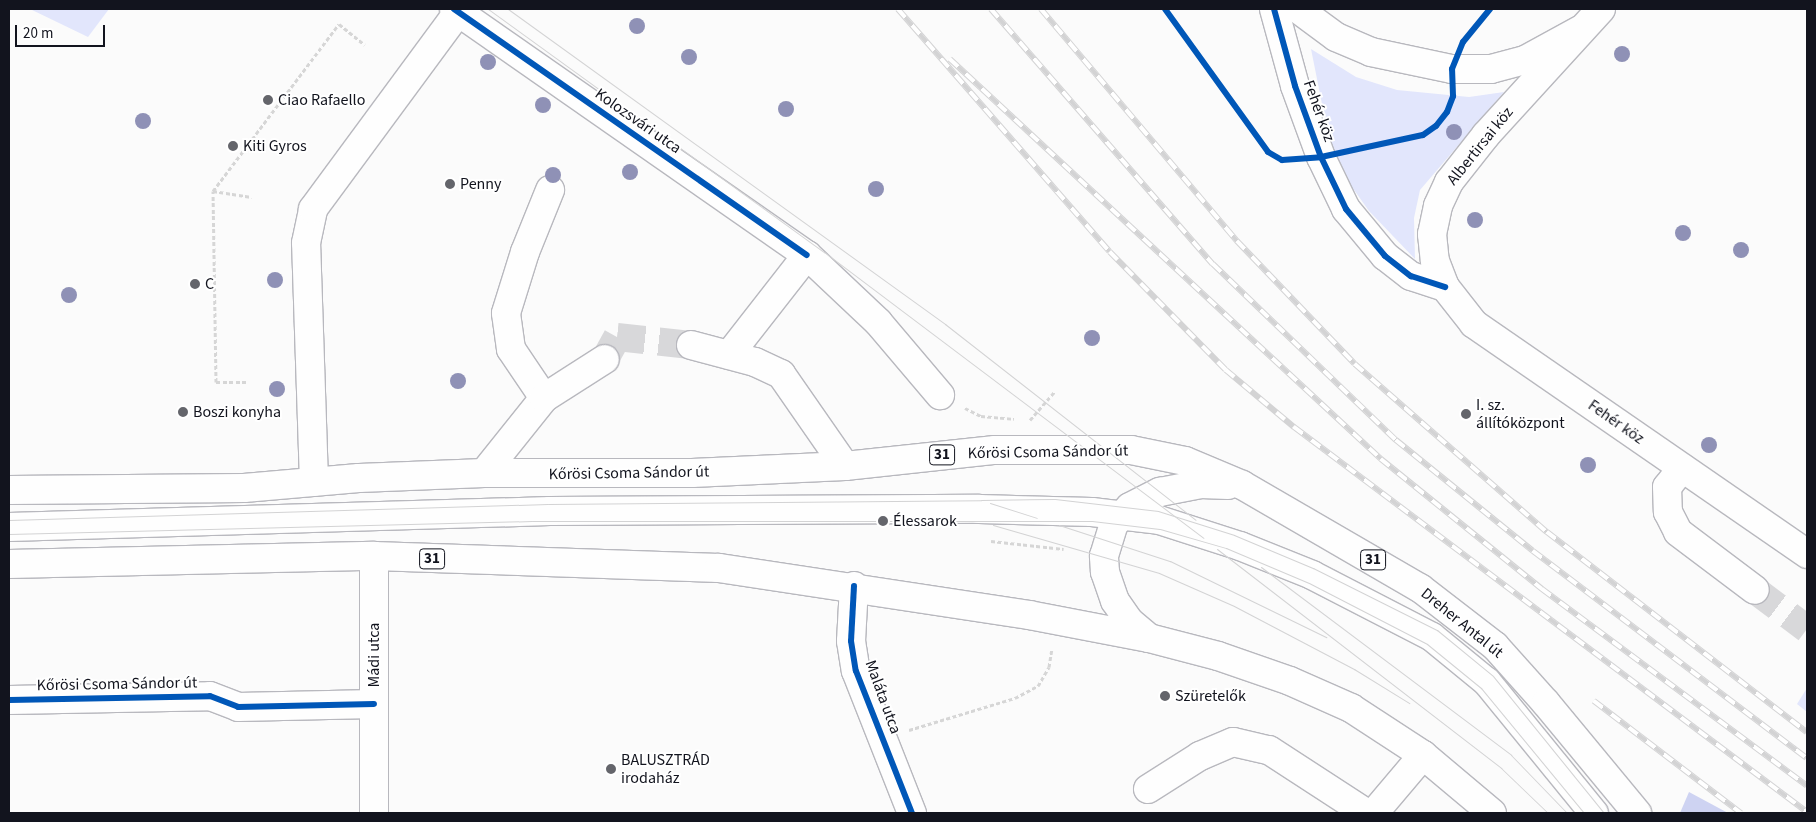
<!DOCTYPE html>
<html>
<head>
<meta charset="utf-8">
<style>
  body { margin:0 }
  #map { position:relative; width:1816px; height:822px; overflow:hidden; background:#fbfbfb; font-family:"Source Sans 3",sans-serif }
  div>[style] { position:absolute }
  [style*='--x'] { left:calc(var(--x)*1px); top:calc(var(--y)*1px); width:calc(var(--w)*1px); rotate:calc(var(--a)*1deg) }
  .green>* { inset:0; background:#e2e6fc }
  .forest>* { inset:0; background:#ced3f2 }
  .minor-tunnel>* { height:28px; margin-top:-14px; transform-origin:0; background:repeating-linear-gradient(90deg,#d8d8da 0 28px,transparent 0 42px) }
  .path>* { height:3px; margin-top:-1.5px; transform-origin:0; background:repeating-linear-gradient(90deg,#d6d6d6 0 4px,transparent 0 6.5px) }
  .roads { filter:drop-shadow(1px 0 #b8b8be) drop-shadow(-1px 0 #b8b8be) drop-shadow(0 1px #b8b8be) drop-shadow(0 -1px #b8b8be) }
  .minor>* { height:28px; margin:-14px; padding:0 14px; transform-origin:14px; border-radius:14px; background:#fefefe }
  .major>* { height:28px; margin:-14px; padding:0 14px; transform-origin:14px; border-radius:14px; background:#fefefe }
  .tram>* { height:1px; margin:-0.5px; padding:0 0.5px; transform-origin:0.5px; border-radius:0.5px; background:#d3d3d4 }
  .rail>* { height:5.5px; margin-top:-2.75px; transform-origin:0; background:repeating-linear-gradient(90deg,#fff 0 11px,#d3d3d4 0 22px); box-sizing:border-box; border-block:1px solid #d3d3d4 }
  .cycleway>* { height:6px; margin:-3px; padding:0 3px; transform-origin:3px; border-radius:3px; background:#0057b8 }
  .trees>* { width:16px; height:16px; margin:-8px; border-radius:50%; background:#8f91b6 }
  .dots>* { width:14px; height:14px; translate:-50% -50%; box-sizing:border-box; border:2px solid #fff; border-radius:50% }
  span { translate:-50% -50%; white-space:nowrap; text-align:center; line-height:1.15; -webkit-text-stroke:4px #fff; paint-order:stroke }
  .shield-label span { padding:1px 4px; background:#fff; border:1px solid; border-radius:4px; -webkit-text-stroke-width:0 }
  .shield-label { font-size:15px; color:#12141e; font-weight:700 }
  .poi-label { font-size:16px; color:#12141e }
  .left { translate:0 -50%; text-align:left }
  .street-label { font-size:16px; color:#12141e }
  .frame { position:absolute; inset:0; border:10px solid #12141e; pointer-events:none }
  .scale { position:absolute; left:15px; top:25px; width:90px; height:22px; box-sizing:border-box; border:2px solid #12141e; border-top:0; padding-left:6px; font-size:15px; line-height:18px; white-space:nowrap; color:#12141e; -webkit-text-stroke:4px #fff; paint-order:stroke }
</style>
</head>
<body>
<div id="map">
  <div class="green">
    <i style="clip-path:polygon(30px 9px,109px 9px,88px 37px)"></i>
    <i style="clip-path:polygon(1311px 49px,1356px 77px,1397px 90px,1469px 97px,1504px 92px,1420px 190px,1414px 218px,1415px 259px,1369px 211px,1342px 173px,1327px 129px)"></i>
    <i style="clip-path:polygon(1807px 688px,1807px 712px,1797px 704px)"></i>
  </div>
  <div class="forest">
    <i style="clip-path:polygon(1689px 792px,1728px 813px,1680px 813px)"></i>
  </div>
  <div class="minor-tunnel">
    <i style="--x:605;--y:359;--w:25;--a:-61"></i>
    <i style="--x:617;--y:337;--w:74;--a:6.2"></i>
    <i style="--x:1755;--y:590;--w:65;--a:36.9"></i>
  </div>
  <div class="path">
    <i style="--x:213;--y:191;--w:39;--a:9"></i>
    <i style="--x:246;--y:382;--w:30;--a:180"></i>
    <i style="--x:216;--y:382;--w:191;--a:-90.9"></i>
    <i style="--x:213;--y:191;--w:209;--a:-53"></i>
    <i style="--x:339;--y:24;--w:33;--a:39"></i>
    <i style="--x:965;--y:408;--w:18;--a:27"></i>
    <i style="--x:981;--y:416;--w:33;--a:5"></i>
    <i style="--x:1030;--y:420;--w:38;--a:-49"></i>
    <i style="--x:991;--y:541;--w:73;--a:6.3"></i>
    <i style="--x:909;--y:730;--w:111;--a:-16.8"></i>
    <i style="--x:1015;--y:698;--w:26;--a:-28"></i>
    <i style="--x:1038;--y:686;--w:22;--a:-60"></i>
    <i style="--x:1049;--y:667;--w:18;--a:-81"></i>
  </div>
  <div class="roads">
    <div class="minor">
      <i style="--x:454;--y:9;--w:430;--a:34.9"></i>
      <i style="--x:807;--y:255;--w:98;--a:43.3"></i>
      <i style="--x:878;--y:322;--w:96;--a:49.7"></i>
      <i style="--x:1274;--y:9;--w:80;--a:74.7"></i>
      <i style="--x:1295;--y:86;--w:76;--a:69.9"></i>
      <i style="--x:1321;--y:157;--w:58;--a:64.3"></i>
      <i style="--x:1346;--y:209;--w:61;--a:50.3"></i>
      <i style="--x:1385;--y:256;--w:33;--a:38"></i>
      <i style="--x:1411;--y:276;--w:36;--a:18"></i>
      <i style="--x:1298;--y:9;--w:47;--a:36.4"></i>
      <i style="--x:1336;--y:37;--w:38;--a:23"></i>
      <i style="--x:1371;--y:52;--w:83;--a:11.9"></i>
      <i style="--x:1452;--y:69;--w:39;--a:0"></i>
      <i style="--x:1491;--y:69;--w:35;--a:-15"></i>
      <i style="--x:1525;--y:60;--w:63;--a:-28.6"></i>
      <i style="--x:691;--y:345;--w:66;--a:14.9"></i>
      <i style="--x:755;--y:362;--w:29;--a:25"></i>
      <i style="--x:781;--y:374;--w:112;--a:55.2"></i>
      <i style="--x:729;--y:355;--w:127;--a:-52"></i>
      <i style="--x:544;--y:398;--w:59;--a:-124"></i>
      <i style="--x:511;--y:349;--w:36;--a:-98"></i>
      <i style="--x:506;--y:313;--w:64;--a:-72.7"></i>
      <i style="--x:525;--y:252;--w:67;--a:-68"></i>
      <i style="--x:1682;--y:468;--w:24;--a:128"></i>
      <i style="--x:1667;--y:487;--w:25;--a:88"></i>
      <i style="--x:1668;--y:512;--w:22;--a:63"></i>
      <i style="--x:1678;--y:532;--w:96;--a:37"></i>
      <i style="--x:484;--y:473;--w:96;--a:-51.3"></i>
      <i style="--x:544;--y:398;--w:72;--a:-32.6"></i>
      <i style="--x:314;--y:482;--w:239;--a:-91.9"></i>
      <i style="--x:306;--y:243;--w:35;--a:-78"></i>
      <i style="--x:313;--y:209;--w:245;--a:-53.6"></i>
      <i style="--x:9;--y:527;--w:541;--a:-1.69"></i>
      <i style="--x:550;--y:511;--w:429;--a:-0.3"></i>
      <i style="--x:979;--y:509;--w:113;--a:1.5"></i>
      <i style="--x:1092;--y:512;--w:67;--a:6.8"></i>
      <i style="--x:1159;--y:520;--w:85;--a:17.8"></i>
      <i style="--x:1240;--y:546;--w:78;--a:21.9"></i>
      <i style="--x:1312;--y:575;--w:135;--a:27.3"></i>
      <i style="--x:1432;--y:637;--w:71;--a:39.3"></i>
      <i style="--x:1487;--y:682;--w:169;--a:50.8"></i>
      <i style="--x:374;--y:556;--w:257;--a:90"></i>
      <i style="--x:854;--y:586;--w:55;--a:93.1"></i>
      <i style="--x:851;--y:641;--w:30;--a:81"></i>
      <i style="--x:856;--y:671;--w:153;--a:68.5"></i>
      <i style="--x:9;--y:700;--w:201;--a:-1.1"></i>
      <i style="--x:210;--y:696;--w:30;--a:21"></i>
      <i style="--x:238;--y:707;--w:136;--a:-1.3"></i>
      <i style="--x:1148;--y:789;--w:62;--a:-32.4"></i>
      <i style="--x:1200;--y:756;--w:36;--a:-23"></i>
      <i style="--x:1233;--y:742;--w:37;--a:13"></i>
      <i style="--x:1269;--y:750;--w:116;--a:33"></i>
      <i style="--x:1374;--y:813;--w:76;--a:-49.8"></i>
    </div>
    <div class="major">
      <i style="--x:1601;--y:9;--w:171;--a:132.4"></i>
      <i style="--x:1486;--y:135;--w:60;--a:128.2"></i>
      <i style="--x:1449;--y:182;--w:26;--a:115"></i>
      <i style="--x:1438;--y:206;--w:29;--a:102"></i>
      <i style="--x:1432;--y:234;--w:27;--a:84"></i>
      <i style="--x:1435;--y:261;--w:28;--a:69"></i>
      <i style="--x:1445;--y:287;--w:47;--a:51.9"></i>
      <i style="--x:1474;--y:324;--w:405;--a:34.6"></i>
      <i style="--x:9;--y:490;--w:235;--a:-0.5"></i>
      <i style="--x:244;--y:488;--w:115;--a:-5"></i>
      <i style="--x:359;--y:478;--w:125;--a:-2.3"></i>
      <i style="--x:484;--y:473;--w:208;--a:0"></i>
      <i style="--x:692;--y:473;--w:153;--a:-2.6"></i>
      <i style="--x:845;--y:466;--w:151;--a:-6.1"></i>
      <i style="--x:995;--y:450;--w:136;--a:0"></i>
      <i style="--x:1131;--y:450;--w:55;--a:11.5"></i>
      <i style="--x:1185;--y:461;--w:62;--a:22.8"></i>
      <i style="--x:1242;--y:485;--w:206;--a:30.1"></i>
      <i style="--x:1420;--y:588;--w:95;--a:37.7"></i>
      <i style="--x:1495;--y:646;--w:76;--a:48.2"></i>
      <i style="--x:1546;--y:703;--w:143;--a:50.4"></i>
      <i style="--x:9;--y:564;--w:365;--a:-1.3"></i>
      <i style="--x:374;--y:556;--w:345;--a:2"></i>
      <i style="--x:719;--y:568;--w:314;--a:8.6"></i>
      <i style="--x:1029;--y:615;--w:122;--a:10.9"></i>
      <i style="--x:1149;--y:638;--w:71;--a:14.6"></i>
      <i style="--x:1218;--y:656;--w:76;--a:19.1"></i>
      <i style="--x:1290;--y:681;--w:67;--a:23.9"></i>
      <i style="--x:1351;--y:708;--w:86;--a:33.1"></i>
      <i style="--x:1423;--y:755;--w:90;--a:40"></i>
      <i style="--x:1149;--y:638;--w:26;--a:-140"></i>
      <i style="--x:1129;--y:621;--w:24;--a:-125"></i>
      <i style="--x:1115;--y:601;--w:31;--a:-109"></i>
      <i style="--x:1105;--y:572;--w:16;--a:-94"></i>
      <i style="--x:1104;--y:556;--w:34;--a:-73"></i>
      <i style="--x:1114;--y:524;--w:23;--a:-47"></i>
      <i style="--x:1130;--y:507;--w:34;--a:-27"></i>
      <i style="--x:1160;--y:492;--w:42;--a:-11"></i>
      <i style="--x:1201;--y:484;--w:27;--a:2"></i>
    </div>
  </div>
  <div class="tram">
    <i style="--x:488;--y:9;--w:415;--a:35.9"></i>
    <i style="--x:824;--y:252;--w:475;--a:37"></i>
    <i style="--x:508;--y:9;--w:539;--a:35.78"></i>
    <i style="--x:945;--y:324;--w:318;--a:38"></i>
    <i style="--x:990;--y:503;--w:49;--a:17.7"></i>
    <i style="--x:9;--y:520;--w:539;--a:-1.7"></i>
    <i style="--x:548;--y:504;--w:433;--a:-0.5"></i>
    <i style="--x:981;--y:500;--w:74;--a:-0.8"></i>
    <i style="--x:1055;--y:499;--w:104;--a:6.6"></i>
    <i style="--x:1158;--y:511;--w:80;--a:17.5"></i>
    <i style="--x:1234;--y:535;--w:86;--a:22.7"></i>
    <i style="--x:1313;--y:568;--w:139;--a:26.6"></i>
    <i style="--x:1437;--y:630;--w:72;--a:39.4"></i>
    <i style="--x:1493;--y:676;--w:176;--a:51"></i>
    <i style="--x:993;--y:525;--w:173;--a:16.1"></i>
    <i style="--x:1159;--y:573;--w:82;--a:23.7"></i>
    <i style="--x:1234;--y:606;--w:136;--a:27.7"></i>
    <i style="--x:1354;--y:669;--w:65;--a:31.7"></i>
    <i style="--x:1059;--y:525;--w:117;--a:18"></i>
    <i style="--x:1170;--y:561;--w:174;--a:26"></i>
    <i style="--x:9;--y:534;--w:523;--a:-1.42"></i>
    <i style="--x:532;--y:521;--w:560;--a:0"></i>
    <i style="--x:1092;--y:521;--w:68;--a:6.7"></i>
    <i style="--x:1160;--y:529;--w:69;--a:16.1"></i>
    <i style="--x:1226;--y:548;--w:90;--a:22.9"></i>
    <i style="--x:1309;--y:583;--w:133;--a:27.3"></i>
    <i style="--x:1427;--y:644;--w:70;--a:39.2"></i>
    <i style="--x:1481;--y:688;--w:162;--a:50.5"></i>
    <i style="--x:1217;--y:549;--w:359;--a:37.6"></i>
    <i style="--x:1501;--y:768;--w:65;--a:43.8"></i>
    <i style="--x:1261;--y:567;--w:313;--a:36.9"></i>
    <i style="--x:1511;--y:755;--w:81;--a:46"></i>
  </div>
  <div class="rail">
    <i style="--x:898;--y:9;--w:322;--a:48.9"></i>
    <i style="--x:1110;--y:252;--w:165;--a:45.5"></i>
    <i style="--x:1226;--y:370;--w:89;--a:40"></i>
    <i style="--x:1294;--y:427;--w:641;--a:36.89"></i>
    <i style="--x:991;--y:9;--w:338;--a:49"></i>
    <i style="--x:1213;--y:264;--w:254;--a:43.9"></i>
    <i style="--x:1396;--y:440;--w:176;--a:39"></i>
    <i style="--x:1533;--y:551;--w:343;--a:37.1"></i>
    <i style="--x:1041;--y:9;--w:304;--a:49.8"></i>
    <i style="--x:1237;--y:241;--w:170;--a:46.2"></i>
    <i style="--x:1355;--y:364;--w:255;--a:41.2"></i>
    <i style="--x:1547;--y:532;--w:328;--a:37.6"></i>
    <i style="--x:950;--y:59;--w:588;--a:42.86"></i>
    <i style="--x:1381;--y:459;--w:207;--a:38.9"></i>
    <i style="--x:1542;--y:589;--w:330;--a:36.6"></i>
    <i style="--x:1594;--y:701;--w:185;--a:37.3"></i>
  </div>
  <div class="cycleway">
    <i style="--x:454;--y:9;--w:430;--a:34.9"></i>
    <i style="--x:1165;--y:9;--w:176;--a:54.2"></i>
    <i style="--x:1268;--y:152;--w:16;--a:30"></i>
    <i style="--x:1282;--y:160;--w:39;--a:-4"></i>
    <i style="--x:1321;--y:157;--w:104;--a:-12.2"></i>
    <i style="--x:1423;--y:135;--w:16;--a:-35"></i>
    <i style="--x:1436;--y:126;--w:18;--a:-52"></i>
    <i style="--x:1447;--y:112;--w:17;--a:-69"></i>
    <i style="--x:1453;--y:96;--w:27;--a:-92"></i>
    <i style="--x:1452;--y:69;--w:29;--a:-68"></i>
    <i style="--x:1463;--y:42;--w:43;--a:-50.7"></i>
    <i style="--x:1274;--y:9;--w:80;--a:74.7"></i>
    <i style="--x:1295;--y:86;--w:76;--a:69.9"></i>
    <i style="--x:1321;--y:157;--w:58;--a:64.3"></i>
    <i style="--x:1346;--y:209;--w:61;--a:50.3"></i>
    <i style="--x:1385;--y:256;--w:33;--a:38"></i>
    <i style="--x:1411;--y:276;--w:36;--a:18"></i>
    <i style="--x:854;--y:586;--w:55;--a:93.1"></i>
    <i style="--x:851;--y:641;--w:30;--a:81"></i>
    <i style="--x:856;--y:671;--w:153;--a:68.5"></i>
    <i style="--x:9;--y:700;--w:201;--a:-1.1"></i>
    <i style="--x:210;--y:696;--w:30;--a:21"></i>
    <i style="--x:238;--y:707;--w:136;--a:-1.3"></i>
  </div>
  <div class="trees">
    <i style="left:637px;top:26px"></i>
    <i style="left:1622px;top:54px"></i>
    <i style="left:689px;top:57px"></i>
    <i style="left:488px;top:62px"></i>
    <i style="left:543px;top:105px"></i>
    <i style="left:786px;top:109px"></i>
    <i style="left:143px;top:121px"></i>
    <i style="left:1454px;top:132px"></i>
    <i style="left:630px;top:172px"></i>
    <i style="left:553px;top:175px"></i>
    <i style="left:876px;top:189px"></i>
    <i style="left:1475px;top:220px"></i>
    <i style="left:1683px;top:233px"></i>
    <i style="left:1741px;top:250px"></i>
    <i style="left:275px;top:280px"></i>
    <i style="left:69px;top:295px"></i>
    <i style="left:1092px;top:338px"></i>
    <i style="left:458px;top:381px"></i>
    <i style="left:277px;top:389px"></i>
    <i style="left:1709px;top:445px"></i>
    <i style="left:1588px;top:465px"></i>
  </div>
  <div class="dots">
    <i style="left:268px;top:100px;background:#64656b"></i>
    <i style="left:233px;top:146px;background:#64656b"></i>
    <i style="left:450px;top:184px;background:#64656b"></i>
    <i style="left:195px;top:284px;background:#64656b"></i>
    <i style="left:183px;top:412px;background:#64656b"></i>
    <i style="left:1466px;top:414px;background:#64656b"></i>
    <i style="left:883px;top:521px;background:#64656b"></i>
    <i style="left:1165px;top:696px;background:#64656b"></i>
    <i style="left:611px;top:769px;background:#64656b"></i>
  </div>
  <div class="shield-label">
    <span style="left:942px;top:455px">31</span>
    <span style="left:432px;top:559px">31</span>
    <span style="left:1373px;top:560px">31</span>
  </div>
  <div class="poi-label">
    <span class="left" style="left:278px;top:100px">Ciao Rafaello</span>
    <span class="left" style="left:243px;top:146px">Kiti Gyros</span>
    <span class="left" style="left:460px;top:184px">Penny</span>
    <span class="left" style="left:205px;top:284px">C</span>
    <span class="left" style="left:1476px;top:414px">I. sz.<br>állítóközpont</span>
    <span class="left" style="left:193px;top:412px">Boszi konyha</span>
    <span class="left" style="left:893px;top:521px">Élessarok</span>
    <span class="left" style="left:1175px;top:696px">Szüretelők</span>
    <span class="left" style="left:621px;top:769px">BALUSZTRÁD<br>irodaház</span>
  </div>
  <div class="street-label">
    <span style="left:1319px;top:111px;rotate:70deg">Fehér köz</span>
    <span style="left:638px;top:121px;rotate:35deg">Kolozsvári utca</span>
    <span style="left:1480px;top:146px;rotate:-51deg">Albertirsai köz</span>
    <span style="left:1616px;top:422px;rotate:35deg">Fehér köz</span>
    <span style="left:1048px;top:452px;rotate:-1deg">Kőrösi Csoma Sándor út</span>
    <span style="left:629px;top:473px;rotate:-1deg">Kőrösi Csoma Sándor út</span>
    <span style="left:1462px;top:623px;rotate:39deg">Dreher Antal út</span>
    <span style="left:374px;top:655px;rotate:-90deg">Mádi utca</span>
    <span style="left:117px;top:684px;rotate:-1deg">Kőrösi Csoma Sándor út</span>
    <span style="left:883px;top:697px;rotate:70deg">Maláta utca</span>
  </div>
  <div class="frame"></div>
  <div class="scale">20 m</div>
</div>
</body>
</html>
